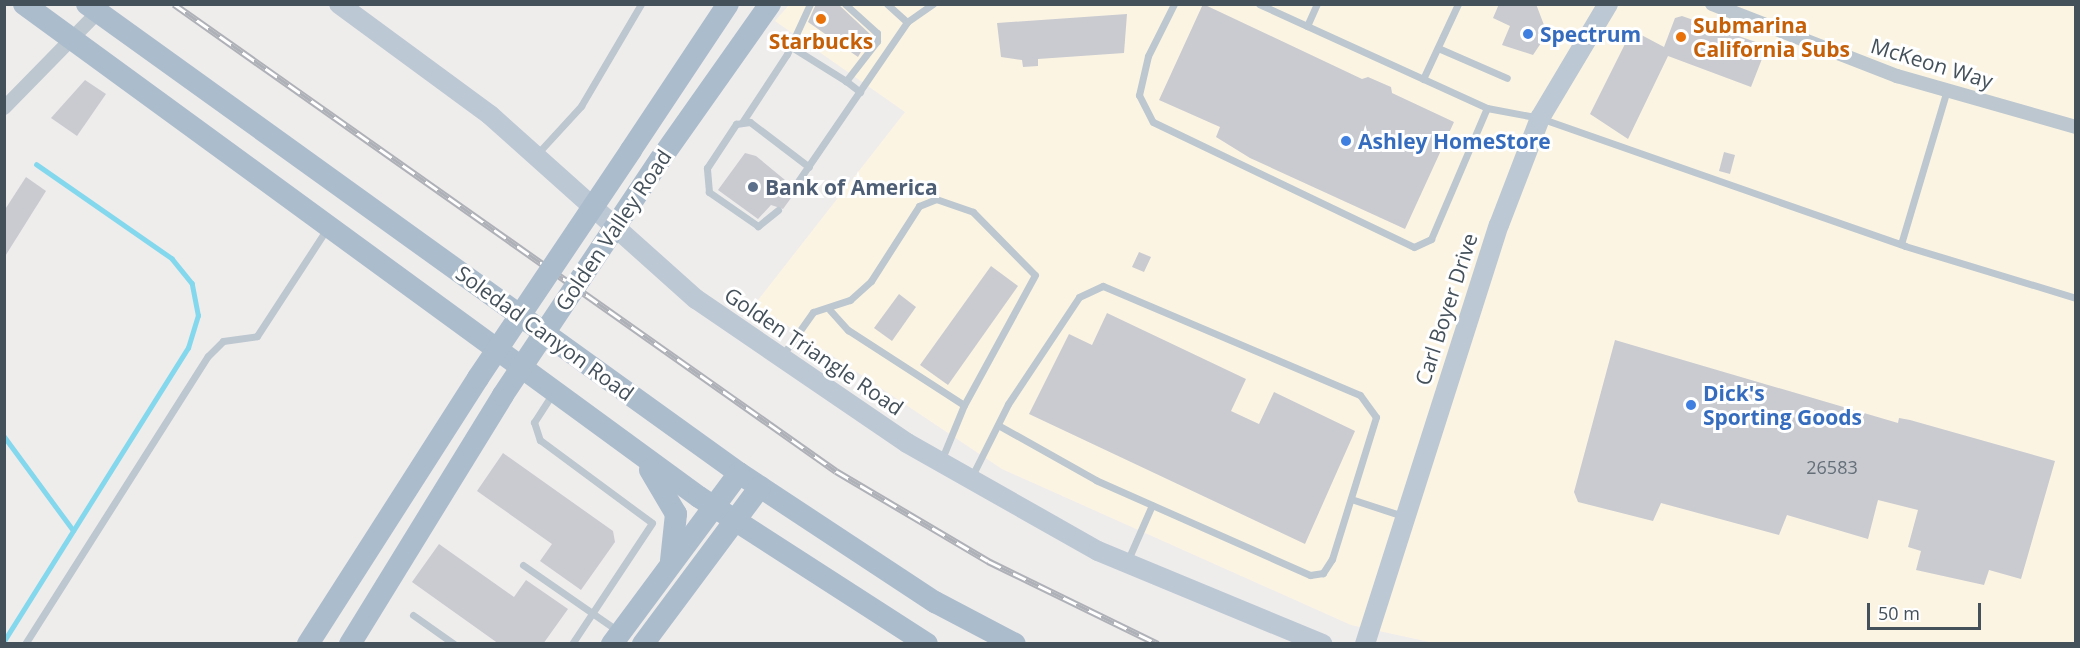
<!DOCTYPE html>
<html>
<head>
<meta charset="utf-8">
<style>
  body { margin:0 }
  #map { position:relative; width:2080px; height:648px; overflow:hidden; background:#efecec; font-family:"Open Sans",sans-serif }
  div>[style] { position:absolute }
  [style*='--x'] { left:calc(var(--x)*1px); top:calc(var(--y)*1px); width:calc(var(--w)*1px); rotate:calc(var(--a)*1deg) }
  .commercial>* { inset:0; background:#fcf4e3 }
  .stream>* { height:4.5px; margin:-2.25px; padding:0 2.25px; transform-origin:2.25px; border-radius:2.25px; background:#84d8ed }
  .building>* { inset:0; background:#c9cbd1 }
  .lane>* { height:7px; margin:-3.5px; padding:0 3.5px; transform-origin:3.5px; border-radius:3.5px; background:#bcc7cf }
  .street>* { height:14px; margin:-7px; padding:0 7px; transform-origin:7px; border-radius:7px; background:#bcc7cf }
  .secondary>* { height:20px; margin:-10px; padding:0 10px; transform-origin:10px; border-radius:10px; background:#bcc8d4 }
  .primary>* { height:22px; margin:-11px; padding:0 11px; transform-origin:11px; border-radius:11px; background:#abbccc }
  .rail>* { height:7px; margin-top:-3.5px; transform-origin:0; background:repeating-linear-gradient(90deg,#fff 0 14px,#aeb1b7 0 28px); box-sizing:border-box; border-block:2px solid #aeb1b7 }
  .primary-bridge>* { height:22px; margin:-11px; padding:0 11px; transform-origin:11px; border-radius:11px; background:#abbccc }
  .dots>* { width:16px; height:16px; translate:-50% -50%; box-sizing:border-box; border:3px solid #fff; border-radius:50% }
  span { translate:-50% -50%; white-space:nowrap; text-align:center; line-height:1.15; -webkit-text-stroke:6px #fff; paint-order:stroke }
  .number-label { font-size:18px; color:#656f78 }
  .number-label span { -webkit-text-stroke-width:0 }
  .food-label { font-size:21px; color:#c56008; font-weight:700 }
  .left { translate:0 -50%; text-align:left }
  .shop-label { font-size:21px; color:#366cbe; font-weight:700 }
  .street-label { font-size:21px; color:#44505a }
  .service-label { font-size:21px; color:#4e5e75; font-weight:700 }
  .frame { position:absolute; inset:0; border:6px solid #44505a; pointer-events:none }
  .scale { position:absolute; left:1867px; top:603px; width:114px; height:27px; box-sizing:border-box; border:3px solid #44505a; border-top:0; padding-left:8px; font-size:18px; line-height:21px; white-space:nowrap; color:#44505a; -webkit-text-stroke:4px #fff; paint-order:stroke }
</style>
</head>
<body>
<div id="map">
  <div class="commercial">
    <i style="clip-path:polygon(789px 5px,2075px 5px,2075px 643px,1439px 644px,1351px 625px,1002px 469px,755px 304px,905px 112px,775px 21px)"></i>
  </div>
  <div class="stream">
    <i style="--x:4;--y:436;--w:117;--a:53.7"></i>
    <i style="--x:4;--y:641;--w:346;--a:-57.9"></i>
    <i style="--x:188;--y:348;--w:34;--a:-73"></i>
    <i style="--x:198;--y:316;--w:33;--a:-101"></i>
    <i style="--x:192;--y:284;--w:32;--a:-129"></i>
    <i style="--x:172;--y:259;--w:165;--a:-145.2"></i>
  </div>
  <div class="building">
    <i style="clip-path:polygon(816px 4px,838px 4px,871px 35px,858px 57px,808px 22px)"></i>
    <i style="clip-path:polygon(1203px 4px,1362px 79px,1368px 77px,1391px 87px,1392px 93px,1454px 122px,1405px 229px,1250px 158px,1216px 137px,1220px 127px,1159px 100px)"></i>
    <i style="clip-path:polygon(1499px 4px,1536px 4px,1544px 25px,1551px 28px,1533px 55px,1502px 45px,1510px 26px,1493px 18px)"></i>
    <i style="clip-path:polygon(1127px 14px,1124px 53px,1038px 59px,1038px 66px,1023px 67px,1022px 60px,1001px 57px,997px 23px)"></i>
    <i style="clip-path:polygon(1682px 16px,1767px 46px,1751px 87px,1668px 56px,1628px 139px,1590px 114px,1632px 30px,1664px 47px,1675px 18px)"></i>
    <i style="clip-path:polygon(85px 80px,106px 94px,77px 136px,51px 118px)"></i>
    <i style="clip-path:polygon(1724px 152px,1735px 155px,1730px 174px,1719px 171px)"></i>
    <i style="clip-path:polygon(745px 153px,756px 156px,785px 180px,782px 189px,791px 198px,783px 209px,771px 205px,758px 219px,718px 190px)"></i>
    <i style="clip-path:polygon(26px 177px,46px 191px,4px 258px,4px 211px)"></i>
    <i style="clip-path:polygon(1139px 252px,1151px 257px,1144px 272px,1132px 267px)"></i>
    <i style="clip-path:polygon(991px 266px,1018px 286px,948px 385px,920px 365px)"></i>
    <i style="clip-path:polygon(899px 294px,916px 307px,892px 341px,874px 328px)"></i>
    <i style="clip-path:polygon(1107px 313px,1246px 379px,1231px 411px,1259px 424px,1274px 392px,1355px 431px,1305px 544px,1029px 414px,1069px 334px,1092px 345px)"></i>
    <i style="clip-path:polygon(1615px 340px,1898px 423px,1899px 418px,1910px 420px,2055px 461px,2021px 579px,1989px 570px,1984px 585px,1916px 570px,1921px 551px,1908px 547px,1918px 510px,1878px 500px,1868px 539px,1787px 515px,1779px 535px,1661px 503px,1653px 521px,1578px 502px,1574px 492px)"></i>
    <i style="clip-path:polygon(503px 453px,613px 531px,615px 542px,581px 590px,540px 561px,552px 544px,477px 491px)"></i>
    <i style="clip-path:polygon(439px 544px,514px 597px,526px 580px,568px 609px,543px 644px,499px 644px,412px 582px)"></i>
  </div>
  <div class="lane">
    <i style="--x:845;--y:4;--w:43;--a:42.2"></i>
    <i style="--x:877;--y:33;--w:8;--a:90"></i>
    <i style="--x:877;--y:41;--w:51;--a:127.8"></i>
    <i style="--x:846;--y:81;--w:18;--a:38"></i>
    <i style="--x:887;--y:4;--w:27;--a:42"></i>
    <i style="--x:1174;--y:4;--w:58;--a:116.6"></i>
    <i style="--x:1148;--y:56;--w:40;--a:103"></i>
    <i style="--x:1139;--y:95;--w:30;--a:63"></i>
    <i style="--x:1153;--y:122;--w:289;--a:25.6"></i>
    <i style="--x:1414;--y:247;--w:19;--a:-25"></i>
    <i style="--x:1431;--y:239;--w:142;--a:-66.9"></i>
    <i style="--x:1487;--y:108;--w:54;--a:10.7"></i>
    <i style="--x:1540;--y:118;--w:387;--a:19.3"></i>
    <i style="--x:1905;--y:246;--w:179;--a:16.9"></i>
    <i style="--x:1259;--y:4;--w:251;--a:24.5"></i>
    <i style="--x:1307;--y:26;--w:24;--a:-66"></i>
    <i style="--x:790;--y:46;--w:66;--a:32"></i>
    <i style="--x:1438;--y:48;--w:75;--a:23.5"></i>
    <i style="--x:1423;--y:79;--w:83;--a:-65"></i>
    <i style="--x:743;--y:121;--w:80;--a:-56.7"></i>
    <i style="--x:787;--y:54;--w:55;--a:-65.3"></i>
    <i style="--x:538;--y:153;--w:64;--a:-47.5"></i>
    <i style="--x:581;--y:106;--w:118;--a:-59.5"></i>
    <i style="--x:790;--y:193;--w:207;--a:-55.6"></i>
    <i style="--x:907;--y:22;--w:32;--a:-35"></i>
    <i style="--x:778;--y:210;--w:26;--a:141"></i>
    <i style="--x:758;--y:226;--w:60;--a:-145.2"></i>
    <i style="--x:709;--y:192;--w:24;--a:-95"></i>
    <i style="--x:707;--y:168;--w:53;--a:-56.6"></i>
    <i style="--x:736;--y:124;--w:14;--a:-8"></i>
    <i style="--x:750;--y:122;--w:74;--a:37.3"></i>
    <i style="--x:1901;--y:244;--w:161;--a:-73.4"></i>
    <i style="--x:828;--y:308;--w:30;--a:48"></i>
    <i style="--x:848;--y:330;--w:138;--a:32.9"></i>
    <i style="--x:782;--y:356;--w:54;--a:-54.8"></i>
    <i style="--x:813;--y:312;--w:39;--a:-18"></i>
    <i style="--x:850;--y:300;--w:28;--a:-42"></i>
    <i style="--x:871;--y:281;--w:89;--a:-57.4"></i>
    <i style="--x:919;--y:206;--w:18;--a:-22"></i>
    <i style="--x:936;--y:199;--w:39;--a:19"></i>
    <i style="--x:973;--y:212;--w:88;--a:45.5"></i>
    <i style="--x:1035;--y:275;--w:148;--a:118.6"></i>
    <i style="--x:964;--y:405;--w:61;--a:112.3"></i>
    <i style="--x:553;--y:393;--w:35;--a:123"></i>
    <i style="--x:534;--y:422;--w:19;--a:72"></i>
    <i style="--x:540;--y:440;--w:139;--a:36.5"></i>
    <i style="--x:652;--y:523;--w:145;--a:123.5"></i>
    <i style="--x:972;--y:476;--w:80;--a:-63.4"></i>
    <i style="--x:1008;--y:404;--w:128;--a:-56.4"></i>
    <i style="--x:1079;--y:297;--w:26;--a:-25"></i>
    <i style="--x:1103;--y:286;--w:279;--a:23"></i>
    <i style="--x:1360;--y:395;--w:27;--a:54"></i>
    <i style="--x:1376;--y:417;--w:149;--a:107.2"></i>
    <i style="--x:1332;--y:559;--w:17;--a:123"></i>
    <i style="--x:1323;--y:573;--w:13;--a:171"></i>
    <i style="--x:1310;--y:575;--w:234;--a:-156.1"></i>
    <i style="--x:1096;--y:480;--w:112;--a:-150.7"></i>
    <i style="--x:1351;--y:499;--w:55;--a:18.1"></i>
    <i style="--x:1127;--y:562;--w:62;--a:-66.3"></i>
    <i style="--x:523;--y:565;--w:116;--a:34.8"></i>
    <i style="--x:413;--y:615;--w:50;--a:35.3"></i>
    <i style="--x:25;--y:644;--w:341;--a:-57.6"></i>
    <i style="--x:208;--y:356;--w:21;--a:-45"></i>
    <i style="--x:223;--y:341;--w:34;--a:-8"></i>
    <i style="--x:257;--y:336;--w:126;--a:-56.9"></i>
  </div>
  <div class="street">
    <i style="--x:1712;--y:4;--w:199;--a:21.3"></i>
    <i style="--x:1897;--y:76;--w:186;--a:15.9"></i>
    <i style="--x:4;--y:108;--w:134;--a:-45.6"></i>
  </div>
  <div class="secondary">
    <i style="--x:339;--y:4;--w:187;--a:36.3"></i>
    <i style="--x:490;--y:115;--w:276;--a:41.8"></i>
    <i style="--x:696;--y:299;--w:255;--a:34.3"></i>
    <i style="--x:907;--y:443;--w:219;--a:29.5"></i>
    <i style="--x:1098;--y:551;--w:243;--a:22.5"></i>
    <i style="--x:1365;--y:644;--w:440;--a:-72.3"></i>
    <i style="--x:1499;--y:225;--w:115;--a:-69"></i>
    <i style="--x:1540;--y:118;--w:133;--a:-59.2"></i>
  </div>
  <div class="primary">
    <i style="--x:24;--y:4;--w:836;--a:36.14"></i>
    <i style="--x:699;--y:497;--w:271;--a:32.8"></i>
    <i style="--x:87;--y:4;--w:803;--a:35.73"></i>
    <i style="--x:739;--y:473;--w:235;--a:33.4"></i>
    <i style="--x:935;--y:602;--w:90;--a:27.7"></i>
    <i style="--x:631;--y:150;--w:175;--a:-56.4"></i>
    <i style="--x:660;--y:160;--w:191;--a:-54.8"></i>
    <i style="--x:650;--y:470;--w:51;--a:59.4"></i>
    <i style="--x:676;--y:514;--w:47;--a:96.1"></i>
    <i style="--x:308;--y:644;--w:316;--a:-57.4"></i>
    <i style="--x:350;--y:644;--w:292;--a:-58.4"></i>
    <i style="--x:612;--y:644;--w:213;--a:-53.4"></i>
    <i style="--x:643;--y:644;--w:196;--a:-53.3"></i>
  </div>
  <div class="rail">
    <i style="--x:174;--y:4;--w:810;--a:35.2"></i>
    <i style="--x:836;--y:471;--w:177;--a:30.6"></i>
    <i style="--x:988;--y:561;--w:189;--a:26"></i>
  </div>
  <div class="primary-bridge">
    <i style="--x:478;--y:378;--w:275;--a:-56.1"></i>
    <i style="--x:503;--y:395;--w:283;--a:-56.3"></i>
  </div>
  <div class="dots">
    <i style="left:821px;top:19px;background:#e8710a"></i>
    <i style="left:1528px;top:34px;background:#3f7fe0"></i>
    <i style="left:1681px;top:37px;background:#e8710a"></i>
    <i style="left:1346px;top:141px;background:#3f7fe0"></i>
    <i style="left:753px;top:187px;background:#5c6f8a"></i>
    <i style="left:1691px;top:405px;background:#3f7fe0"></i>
  </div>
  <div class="number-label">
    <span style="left:1832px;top:467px">26583</span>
  </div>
  <div class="food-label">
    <span class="left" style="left:1693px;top:37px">Submarina<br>California Subs</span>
    <span style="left:821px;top:41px">Starbucks</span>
  </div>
  <div class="shop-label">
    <span class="left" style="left:1540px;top:34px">Spectrum</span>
    <span class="left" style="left:1358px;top:141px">Ashley HomeStore</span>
    <span class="left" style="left:1703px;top:405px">Dick's<br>Sporting Goods</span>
  </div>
  <div class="street-label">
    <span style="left:1932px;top:63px;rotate:17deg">McKeon Way</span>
    <span style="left:613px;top:230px;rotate:-56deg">Golden Valley Road</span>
    <span style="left:1446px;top:309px;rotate:-72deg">Carl Boyer Drive</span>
    <span style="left:545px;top:333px;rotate:36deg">Soledad Canyon Road</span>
    <span style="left:814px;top:351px;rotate:34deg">Golden Triangle Road</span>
  </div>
  <div class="service-label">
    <span class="left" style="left:765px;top:187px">Bank of America</span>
  </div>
  <div class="frame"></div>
  <div class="scale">50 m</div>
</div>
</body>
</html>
